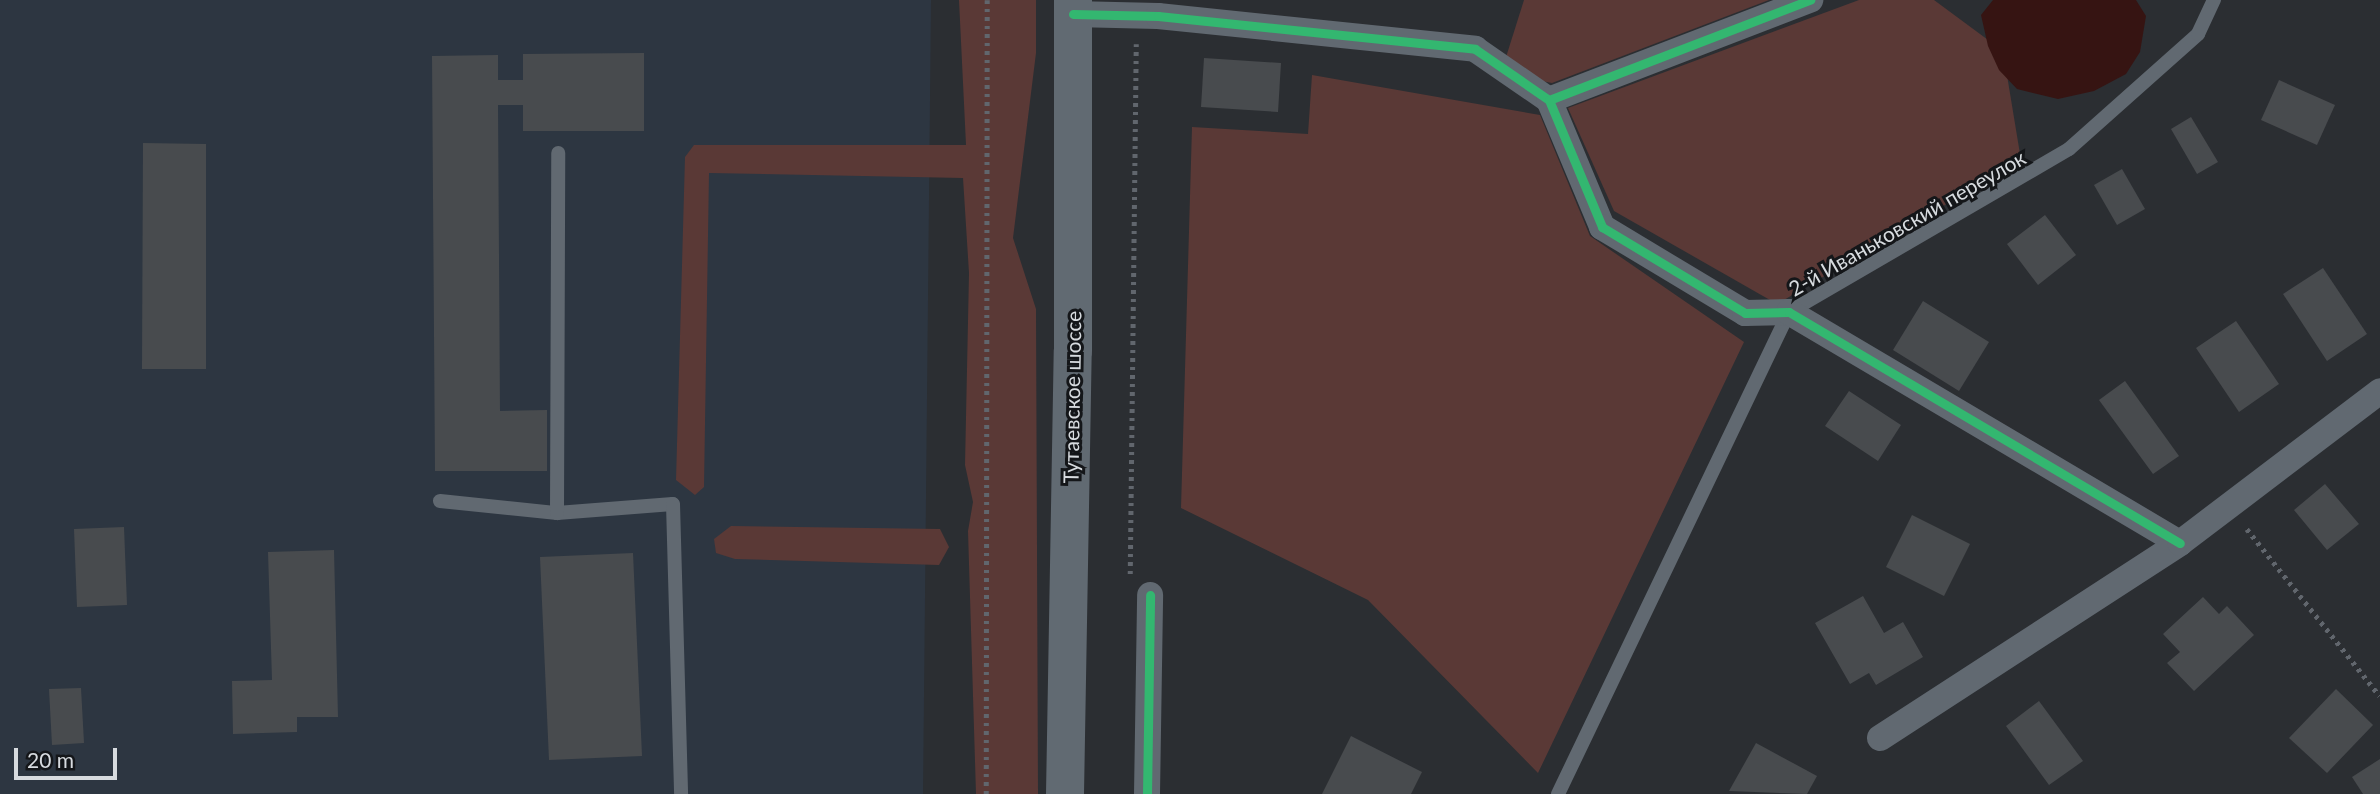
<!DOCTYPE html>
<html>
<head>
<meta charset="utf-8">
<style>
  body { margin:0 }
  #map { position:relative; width:2380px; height:794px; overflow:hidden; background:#2b2e32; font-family:Lato,sans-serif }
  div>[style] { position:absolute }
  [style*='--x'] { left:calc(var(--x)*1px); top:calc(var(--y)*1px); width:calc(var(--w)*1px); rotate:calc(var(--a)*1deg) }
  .built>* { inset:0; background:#2d3641 }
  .green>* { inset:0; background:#5a3936 }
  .water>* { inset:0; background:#361412 }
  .building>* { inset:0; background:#484b4e }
  .path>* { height:4.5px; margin-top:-2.25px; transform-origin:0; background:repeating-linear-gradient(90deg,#61666d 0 3.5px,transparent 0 8.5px) }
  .lane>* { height:14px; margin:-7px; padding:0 7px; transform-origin:7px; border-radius:7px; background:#616971 }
  .street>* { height:26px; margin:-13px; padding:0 13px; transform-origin:13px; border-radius:13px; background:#616971 }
  .primary>* { height:38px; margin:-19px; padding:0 19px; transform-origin:19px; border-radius:19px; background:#616a72 }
  .cycleway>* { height:9px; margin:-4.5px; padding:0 4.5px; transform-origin:4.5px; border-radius:4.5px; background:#33b770 }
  span { translate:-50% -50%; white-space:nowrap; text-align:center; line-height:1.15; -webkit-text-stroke:6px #141619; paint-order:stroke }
  .street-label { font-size:21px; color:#d7dbdf }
  .scale { position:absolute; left:14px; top:748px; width:103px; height:32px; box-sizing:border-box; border:4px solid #d7dbdf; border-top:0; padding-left:9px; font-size:21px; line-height:24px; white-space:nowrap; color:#d7dbdf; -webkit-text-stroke:5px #141619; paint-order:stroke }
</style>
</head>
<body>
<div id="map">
  <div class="built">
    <i style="clip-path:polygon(0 0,931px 0,923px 794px,0 794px)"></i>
  </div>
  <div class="green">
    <i style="clip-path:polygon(959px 0,1036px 0,1036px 53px,1013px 238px,1036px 309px,1038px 794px,976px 794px,968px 531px,973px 502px,965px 465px,969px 273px,963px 178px,709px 173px,704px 487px,695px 495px,676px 480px,685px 157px,694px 145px,966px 145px)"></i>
    <i style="clip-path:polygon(1524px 0,1769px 0,1552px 83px,1501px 73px)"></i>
    <i style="clip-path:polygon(1859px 0,1934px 0,2003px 51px,2021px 160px,1777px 304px,1614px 211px,1568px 108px)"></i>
    <i style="clip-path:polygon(1312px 75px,1540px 115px,1590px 236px,1744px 342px,1538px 773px,1368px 600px,1181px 508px,1192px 127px,1308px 134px)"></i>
    <i style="clip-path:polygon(731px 526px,940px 529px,949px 547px,939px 565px,735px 559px,716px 553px,714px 539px)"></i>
  </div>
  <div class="water">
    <i style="clip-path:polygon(1993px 0,2136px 0,2146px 16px,2140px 52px,2126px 74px,2094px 91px,2058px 99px,2017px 89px,1999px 70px,1988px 46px,1981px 15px)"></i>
  </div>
  <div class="building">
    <i style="clip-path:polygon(644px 53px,644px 131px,523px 131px,523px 105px,498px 105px,500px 411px,547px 410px,547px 471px,435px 471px,432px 56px,498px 55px,498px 80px,523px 80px,523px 54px)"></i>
    <i style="clip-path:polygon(1204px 58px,1281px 63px,1278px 112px,1201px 107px)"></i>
    <i style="clip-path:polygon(2279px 80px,2335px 105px,2317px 145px,2261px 120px)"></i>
    <i style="clip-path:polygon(2191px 117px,2218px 162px,2197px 174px,2171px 129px)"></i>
    <i style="clip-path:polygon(143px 143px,206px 144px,206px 369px,142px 369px)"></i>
    <i style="clip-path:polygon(2122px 169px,2145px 209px,2117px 225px,2094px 185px)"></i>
    <i style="clip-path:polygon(2045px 215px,2076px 255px,2038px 285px,2007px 244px)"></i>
    <i style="clip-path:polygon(2323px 268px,2367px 334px,2327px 361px,2283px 294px)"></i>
    <i style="clip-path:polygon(1923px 301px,1989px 342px,1959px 391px,1893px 350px)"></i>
    <i style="clip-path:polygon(2236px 321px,2279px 384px,2239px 412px,2196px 348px)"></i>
    <i style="clip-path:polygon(2125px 381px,2179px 456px,2153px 474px,2099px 400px)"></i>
    <i style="clip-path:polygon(1849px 391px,1901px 425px,1878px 461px,1825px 426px)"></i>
    <i style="clip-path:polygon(2325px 484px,2359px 524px,2327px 550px,2294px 510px)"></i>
    <i style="clip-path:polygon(1912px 515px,1970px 544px,1944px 596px,1886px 567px)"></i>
    <i style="clip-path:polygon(124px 527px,127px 605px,77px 607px,74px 529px)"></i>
    <i style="clip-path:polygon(334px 550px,338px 717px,297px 717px,297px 732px,233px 734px,232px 681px,272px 680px,268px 552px)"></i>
    <i style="clip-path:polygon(633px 553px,642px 756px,549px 760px,540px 557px)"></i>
    <i style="clip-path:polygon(1863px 596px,1884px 633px,1903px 622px,1923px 657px,1876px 685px,1869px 673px,1850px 684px,1815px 623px)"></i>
    <i style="clip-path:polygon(2203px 597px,2219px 614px,2227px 606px,2254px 635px,2194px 691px,2167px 663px,2180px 652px,2163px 634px)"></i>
    <i style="clip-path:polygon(81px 688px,84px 743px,52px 745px,49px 689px)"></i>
    <i style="clip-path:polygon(2336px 689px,2373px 725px,2327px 773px,2289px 738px)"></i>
    <i style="clip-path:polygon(2039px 701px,2083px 761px,2049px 785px,2006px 726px)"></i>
    <i style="clip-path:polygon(1351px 736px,1422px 772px,1411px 794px,1322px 794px)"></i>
    <i style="clip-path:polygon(1756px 743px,1817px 776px,1807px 794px,1729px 791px)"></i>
    <i style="clip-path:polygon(2380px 759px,2380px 794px,2363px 794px,2352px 777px)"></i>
  </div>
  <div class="path">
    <i style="--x:2247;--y:529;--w:213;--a:51.5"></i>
    <i style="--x:1130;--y:574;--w:530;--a:-89.35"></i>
    <i style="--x:986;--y:794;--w:794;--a:-89.93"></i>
  </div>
  <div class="lane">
    <i style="--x:440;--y:501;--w:118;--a:5.9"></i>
    <i style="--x:557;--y:513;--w:116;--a:-4.4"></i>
    <i style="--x:673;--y:504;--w:290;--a:88.4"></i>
    <i style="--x:557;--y:513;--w:360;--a:-89.8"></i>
    <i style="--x:1558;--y:794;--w:534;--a:-64.39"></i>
    <i style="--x:1789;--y:312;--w:324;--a:-30.2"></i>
    <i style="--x:2069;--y:149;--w:173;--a:-41.7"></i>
    <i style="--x:2198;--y:34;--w:38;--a:-65"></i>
  </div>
  <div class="street">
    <i style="--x:1073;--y:14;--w:85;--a:1.3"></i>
    <i style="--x:1158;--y:16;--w:319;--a:5.9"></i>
    <i style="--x:1475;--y:49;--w:90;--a:34.6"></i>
    <i style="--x:1549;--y:100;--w:280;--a:-21"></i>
    <i style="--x:1549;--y:100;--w:138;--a:67.3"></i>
    <i style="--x:1602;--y:227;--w:167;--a:31"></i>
    <i style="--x:1745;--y:313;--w:44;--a:-1.3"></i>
    <i style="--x:1789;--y:312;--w:454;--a:30.6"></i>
    <i style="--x:1880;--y:738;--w:358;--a:-33"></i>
    <i style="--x:2180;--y:543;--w:251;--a:-37.2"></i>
    <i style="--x:1147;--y:794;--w:199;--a:-89.1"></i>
  </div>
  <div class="primary">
    <i style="--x:1065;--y:794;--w:443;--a:-89"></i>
    <i style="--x:1073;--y:351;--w:351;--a:-90"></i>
  </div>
  <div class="cycleway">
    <i style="--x:1073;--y:14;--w:85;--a:1.3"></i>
    <i style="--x:1158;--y:16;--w:319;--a:5.9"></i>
    <i style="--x:1475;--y:49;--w:90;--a:34.6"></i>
    <i style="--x:1549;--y:100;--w:280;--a:-21"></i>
    <i style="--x:1549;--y:100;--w:138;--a:67.3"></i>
    <i style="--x:1602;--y:227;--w:167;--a:31"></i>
    <i style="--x:1745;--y:313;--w:44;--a:-1.3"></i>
    <i style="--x:1789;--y:312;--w:454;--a:30.6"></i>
    <i style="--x:1147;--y:794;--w:199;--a:-89.1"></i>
  </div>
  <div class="street-label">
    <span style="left:1907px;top:223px;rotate:-30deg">2-й Иваньковский переулок</span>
    <span style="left:1072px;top:397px;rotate:-89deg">Тутаевское шоссе</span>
  </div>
  <div class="scale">20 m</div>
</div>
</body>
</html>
